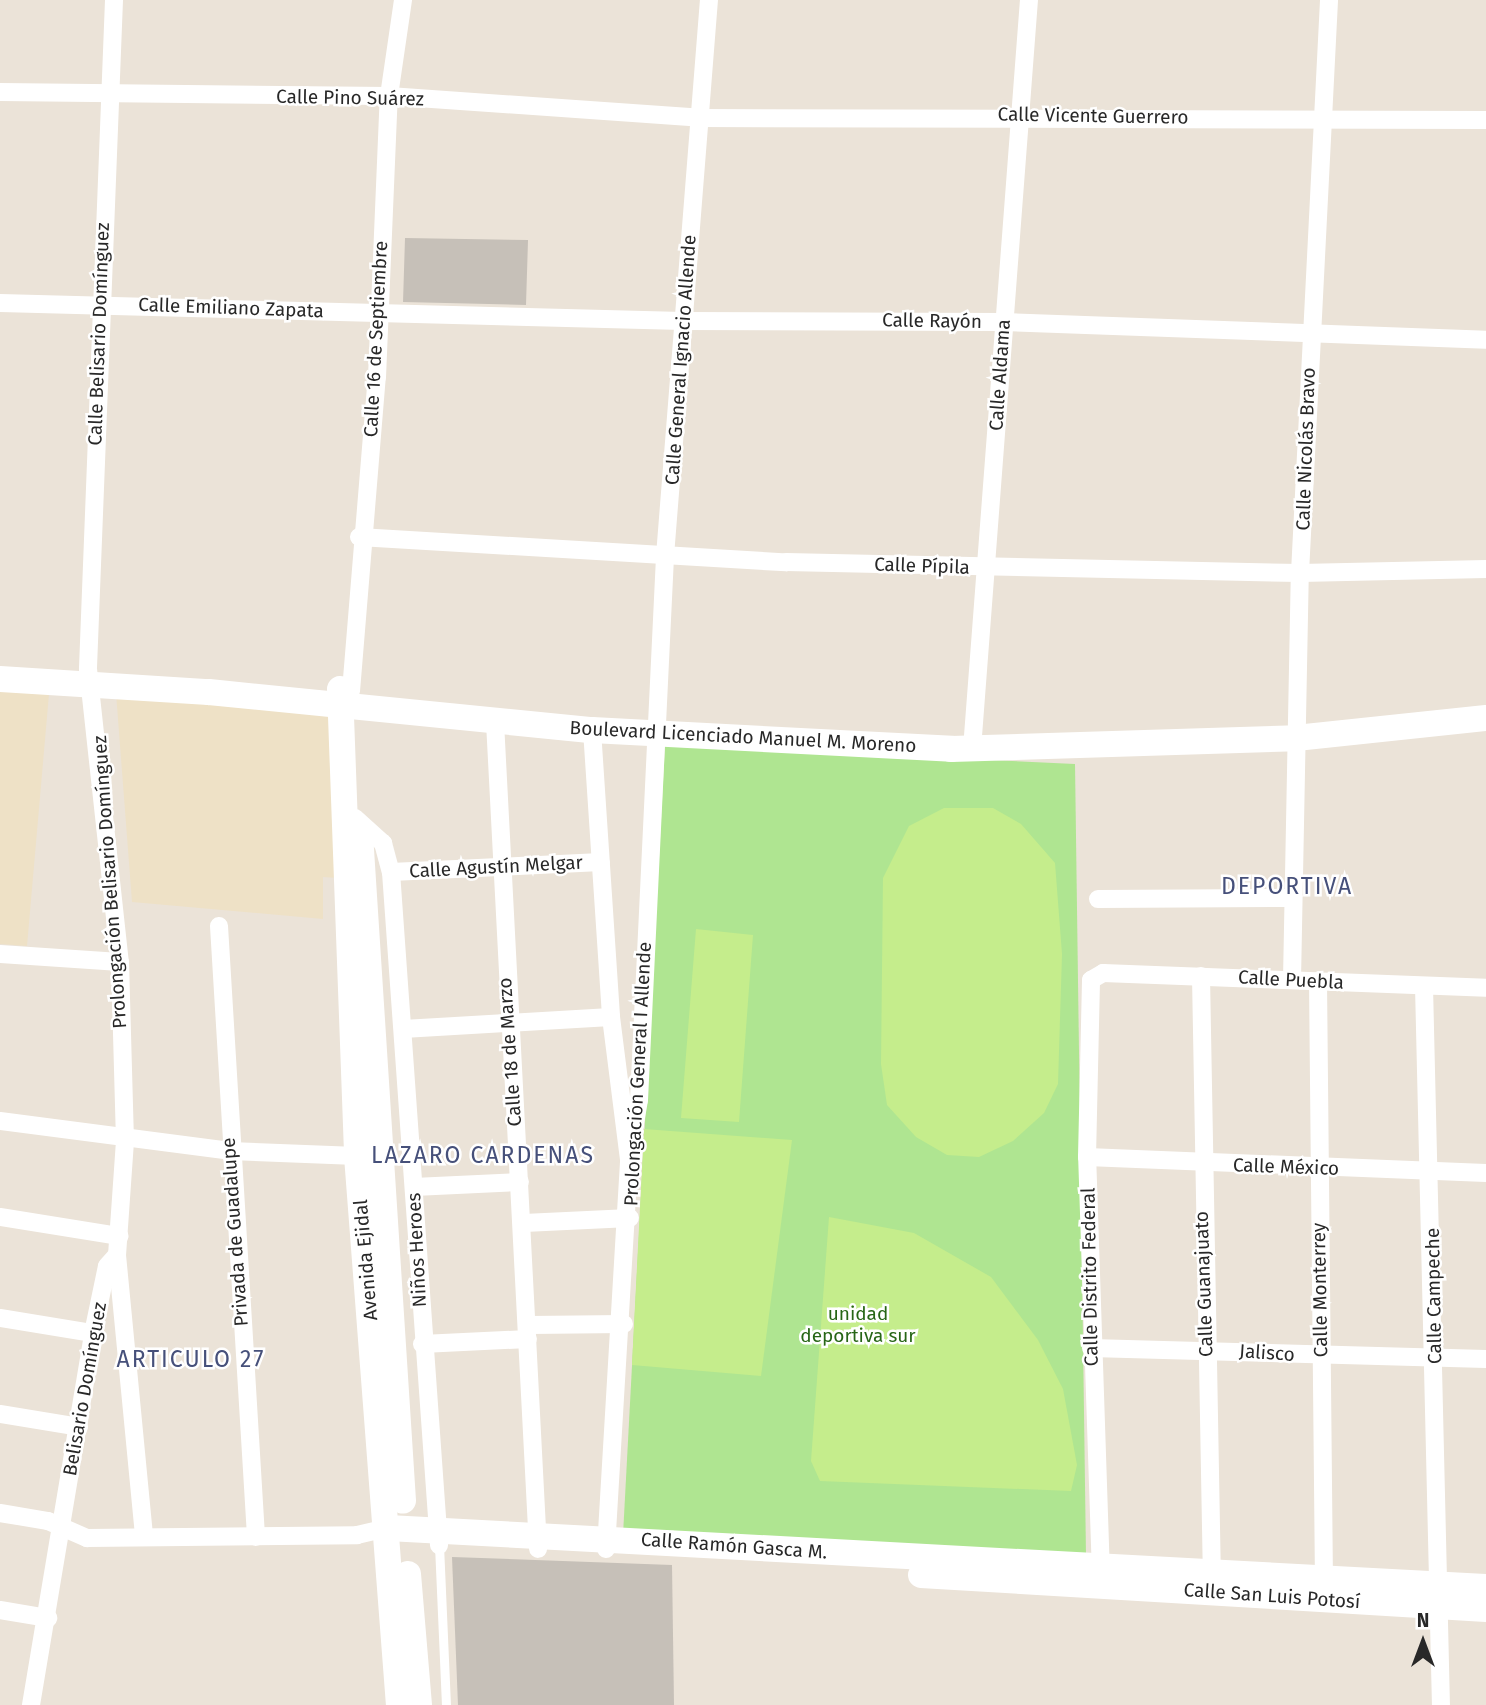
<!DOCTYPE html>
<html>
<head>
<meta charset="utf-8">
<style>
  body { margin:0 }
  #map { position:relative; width:1486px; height:1705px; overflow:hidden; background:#ebe3d8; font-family:"Fira Sans",sans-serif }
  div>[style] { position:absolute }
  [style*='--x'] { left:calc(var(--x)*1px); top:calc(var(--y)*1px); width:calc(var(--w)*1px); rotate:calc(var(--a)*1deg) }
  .education>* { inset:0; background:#eee1c6 }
  .green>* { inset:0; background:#afe591 }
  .pitch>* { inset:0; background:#c5ed8c }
  .building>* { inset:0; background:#c6c0b8 }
  .lane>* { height:9px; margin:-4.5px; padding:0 4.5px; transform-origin:4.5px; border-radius:4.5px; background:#fff }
  .street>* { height:18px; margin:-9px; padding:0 9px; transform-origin:9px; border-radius:9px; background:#fff }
  .secondary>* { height:26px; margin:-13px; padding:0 13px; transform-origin:13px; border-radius:13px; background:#fff }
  span { translate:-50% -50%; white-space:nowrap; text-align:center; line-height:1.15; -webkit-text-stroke:5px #fff; paint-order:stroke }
  .street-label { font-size:19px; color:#282828 }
  .park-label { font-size:19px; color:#276616 }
  .quarter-label { font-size:23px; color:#46507a; letter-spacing:2px }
  .north { position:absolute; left:1388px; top:1607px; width:70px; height:70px; -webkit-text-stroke:5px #fff; paint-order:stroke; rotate:0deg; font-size:19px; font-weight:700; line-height:28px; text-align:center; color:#282828 }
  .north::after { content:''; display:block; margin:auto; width:24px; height:32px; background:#282828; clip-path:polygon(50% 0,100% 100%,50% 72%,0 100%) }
</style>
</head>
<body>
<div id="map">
  <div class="education">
    <i style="clip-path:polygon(0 691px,49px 694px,27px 946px,0 944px)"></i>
    <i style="clip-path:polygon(116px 693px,336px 707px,338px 878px,323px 877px,323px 919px,132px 902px)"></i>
  </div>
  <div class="green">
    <i style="clip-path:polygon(665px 745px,1075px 764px,1086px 1556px,623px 1535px)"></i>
  </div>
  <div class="pitch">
    <i style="clip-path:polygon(944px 808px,993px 808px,1021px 824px,1055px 863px,1062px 954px,1058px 1084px,1044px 1113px,1013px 1141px,979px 1157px,947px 1155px,916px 1137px,887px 1105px,881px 1064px,883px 878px,909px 826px)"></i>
    <i style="clip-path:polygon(696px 929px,753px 935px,739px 1122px,681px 1118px)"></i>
    <i style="clip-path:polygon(644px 1129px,792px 1140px,761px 1376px,632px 1365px)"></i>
    <i style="clip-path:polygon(829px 1217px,914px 1233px,991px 1277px,1038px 1340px,1063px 1389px,1077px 1465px,1071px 1491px,820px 1481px,811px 1461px)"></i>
  </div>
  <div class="building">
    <i style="clip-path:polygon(405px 238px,528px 240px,526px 305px,403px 302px)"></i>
    <i style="clip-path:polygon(452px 1557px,672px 1565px,674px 1705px,458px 1705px)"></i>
  </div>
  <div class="lane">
    <i style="--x:439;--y:1545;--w:160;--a:87.5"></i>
  </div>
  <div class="street">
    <i style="--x:114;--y:0;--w:670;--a:92.23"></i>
    <i style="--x:88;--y:669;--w:295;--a:83.8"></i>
    <i style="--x:120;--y:962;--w:179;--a:88.4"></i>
    <i style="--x:125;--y:1141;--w:114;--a:94"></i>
    <i style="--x:117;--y:1255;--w:282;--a:84.5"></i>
    <i style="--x:0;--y:92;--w:389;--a:0.6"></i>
    <i style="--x:389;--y:96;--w:312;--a:4"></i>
    <i style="--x:700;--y:118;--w:786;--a:0.15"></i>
    <i style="--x:0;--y:303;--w:683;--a:1.51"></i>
    <i style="--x:683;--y:321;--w:321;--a:0.2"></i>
    <i style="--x:1004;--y:322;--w:482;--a:2.1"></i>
    <i style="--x:359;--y:537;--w:428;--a:3.4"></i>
    <i style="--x:786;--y:562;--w:514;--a:1.23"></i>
    <i style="--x:1300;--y:573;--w:186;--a:-1.2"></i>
    <i style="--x:351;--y:691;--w:315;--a:-85.3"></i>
    <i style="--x:377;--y:377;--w:281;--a:-87.6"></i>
    <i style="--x:389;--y:96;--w:97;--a:-81.7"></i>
    <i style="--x:495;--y:722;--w:828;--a:87.02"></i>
    <i style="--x:592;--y:730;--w:288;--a:86.2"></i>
    <i style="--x:611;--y:1017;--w:143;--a:82.8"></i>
    <i style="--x:972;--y:749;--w:751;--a:-85.65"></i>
    <i style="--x:355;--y:818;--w:38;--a:42"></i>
    <i style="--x:383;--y:843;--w:30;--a:75"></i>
    <i style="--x:391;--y:872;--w:675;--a:85.92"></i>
    <i style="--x:391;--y:872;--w:210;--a:-2.7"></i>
    <i style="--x:1098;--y:899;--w:194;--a:-0.3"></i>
    <i style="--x:219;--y:926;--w:612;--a:86.53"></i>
    <i style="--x:0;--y:954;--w:120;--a:3.8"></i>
    <i style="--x:1201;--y:976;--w:605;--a:88.96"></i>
    <i style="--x:1292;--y:980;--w:407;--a:-88.9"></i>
    <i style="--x:1300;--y:573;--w:574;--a:-87.1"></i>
    <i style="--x:1318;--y:981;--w:608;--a:89.43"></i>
    <i style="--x:1424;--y:986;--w:719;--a:88.65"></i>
    <i style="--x:403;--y:1029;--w:208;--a:-3.3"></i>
    <i style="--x:0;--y:1121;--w:232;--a:7.4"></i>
    <i style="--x:230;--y:1151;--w:127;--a:2.3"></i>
    <i style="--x:1087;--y:1157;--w:399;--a:2.3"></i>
    <i style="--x:414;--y:1187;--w:106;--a:-2.7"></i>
    <i style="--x:0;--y:1217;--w:121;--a:9.1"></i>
    <i style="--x:524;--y:1223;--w:106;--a:-2.7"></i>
    <i style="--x:0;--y:1318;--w:94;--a:9.2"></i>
    <i style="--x:529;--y:1325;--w:95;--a:-0.6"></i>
    <i style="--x:422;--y:1344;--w:106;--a:-2.7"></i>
    <i style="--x:1091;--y:1348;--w:395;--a:1.6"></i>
    <i style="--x:0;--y:1414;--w:80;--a:9.3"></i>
    <i style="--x:0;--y:1513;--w:49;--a:9.5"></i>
    <i style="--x:48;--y:1521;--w:43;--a:23.6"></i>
    <i style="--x:87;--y:1538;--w:270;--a:-0.6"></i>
    <i style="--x:357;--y:1535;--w:32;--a:-13"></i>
    <i style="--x:606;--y:1549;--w:391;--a:-86.6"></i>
    <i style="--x:629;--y:1159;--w:60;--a:-80.4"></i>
    <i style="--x:639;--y:1100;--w:545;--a:-87.26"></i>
    <i style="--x:665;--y:556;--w:558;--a:-85.48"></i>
    <i style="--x:1101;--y:1575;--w:418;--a:-91.9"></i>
    <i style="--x:1087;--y:1157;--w:177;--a:-88.7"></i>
    <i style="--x:1091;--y:980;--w:14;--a:-30"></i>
    <i style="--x:1103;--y:973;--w:383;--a:2.2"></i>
    <i style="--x:0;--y:1610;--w:49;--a:9.5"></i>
    <i style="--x:31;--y:1705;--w:377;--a:-80.5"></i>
    <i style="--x:93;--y:1333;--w:68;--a:-78.2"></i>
    <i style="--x:107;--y:1266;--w:15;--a:-48"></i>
  </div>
  <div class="secondary">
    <i style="--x:0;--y:679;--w:209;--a:3.6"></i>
    <i style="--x:209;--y:692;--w:385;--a:5.7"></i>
    <i style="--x:592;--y:730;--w:360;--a:3"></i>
    <i style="--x:951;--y:749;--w:345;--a:-1.8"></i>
    <i style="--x:1296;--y:738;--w:191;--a:-6"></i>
    <i style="--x:340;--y:689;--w:467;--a:87.9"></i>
    <i style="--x:357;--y:1156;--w:551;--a:85.63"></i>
    <i style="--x:360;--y:834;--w:668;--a:86.31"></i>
    <i style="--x:388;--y:1528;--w:1100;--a:3.08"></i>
    <i style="--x:408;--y:1574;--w:131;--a:85.2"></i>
    <i style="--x:921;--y:1575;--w:566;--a:3.44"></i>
  </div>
  <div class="street-label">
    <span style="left:350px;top:98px;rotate:1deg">Calle Pino Suárez</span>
    <span style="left:1093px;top:116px;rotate:1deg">Calle Vicente Guerrero</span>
    <span style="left:231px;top:308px;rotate:2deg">Calle Emiliano Zapata</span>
    <span style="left:932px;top:321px;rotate:1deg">Calle Rayón</span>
    <span style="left:99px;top:334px;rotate:-88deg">Calle Belisario Domínguez</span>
    <span style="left:376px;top:339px;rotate:-87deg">Calle 16 de Septiembre</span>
    <span style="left:681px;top:360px;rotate:-86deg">Calle General Ignacio Allende</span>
    <span style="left:1000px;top:375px;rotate:-86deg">Calle Aldama</span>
    <span style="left:1306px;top:449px;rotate:-88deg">Calle Nicolás Bravo</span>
    <span style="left:922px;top:566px;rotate:2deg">Calle Pípila</span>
    <span style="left:743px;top:737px;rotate:3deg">Boulevard Licenciado Manuel M. Moreno</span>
    <span style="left:496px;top:867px;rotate:-3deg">Calle Agustín Melgar</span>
    <span style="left:110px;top:882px;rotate:-94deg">Prolongación Belisario Domínguez</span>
    <span style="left:1291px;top:980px;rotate:3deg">Calle Puebla</span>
    <span style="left:510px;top:1052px;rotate:-94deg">Calle 18 de Marzo</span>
    <span style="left:638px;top:1074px;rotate:-87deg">Prolongación General I Allende</span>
    <span style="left:1286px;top:1167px;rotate:2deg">Calle México</span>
    <span style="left:235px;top:1232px;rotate:-94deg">Privada de Guadalupe</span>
    <span style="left:417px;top:1250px;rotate:-93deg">Niños Heroes</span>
    <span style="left:366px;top:1260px;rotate:-95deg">Avenida Ejidal</span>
    <span style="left:1090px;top:1277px;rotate:-91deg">Calle Distrito Federal</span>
    <span style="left:1204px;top:1284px;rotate:-92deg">Calle Guanajuato</span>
    <span style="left:1320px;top:1290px;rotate:-91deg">Calle Monterrey</span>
    <span style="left:1434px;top:1296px;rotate:-91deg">Calle Campeche</span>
    <span style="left:1267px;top:1353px;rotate:4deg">Jalisco</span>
    <span style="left:85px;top:1389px;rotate:-80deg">Belisario Domínguez</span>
    <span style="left:734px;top:1546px;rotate:4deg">Calle Ramón Gasca M.</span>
    <span style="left:1272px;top:1596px;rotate:4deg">Calle San Luis Potosí</span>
  </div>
  <div class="park-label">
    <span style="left:858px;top:1325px">unidad<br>deportiva sur</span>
  </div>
  <div class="quarter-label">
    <span style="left:1287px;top:886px">DEPORTIVA</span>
    <span style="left:483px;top:1155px">LAZARO CARDENAS</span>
    <span style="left:191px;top:1359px">ARTICULO 27</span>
  </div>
  <div class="north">N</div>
</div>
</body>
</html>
